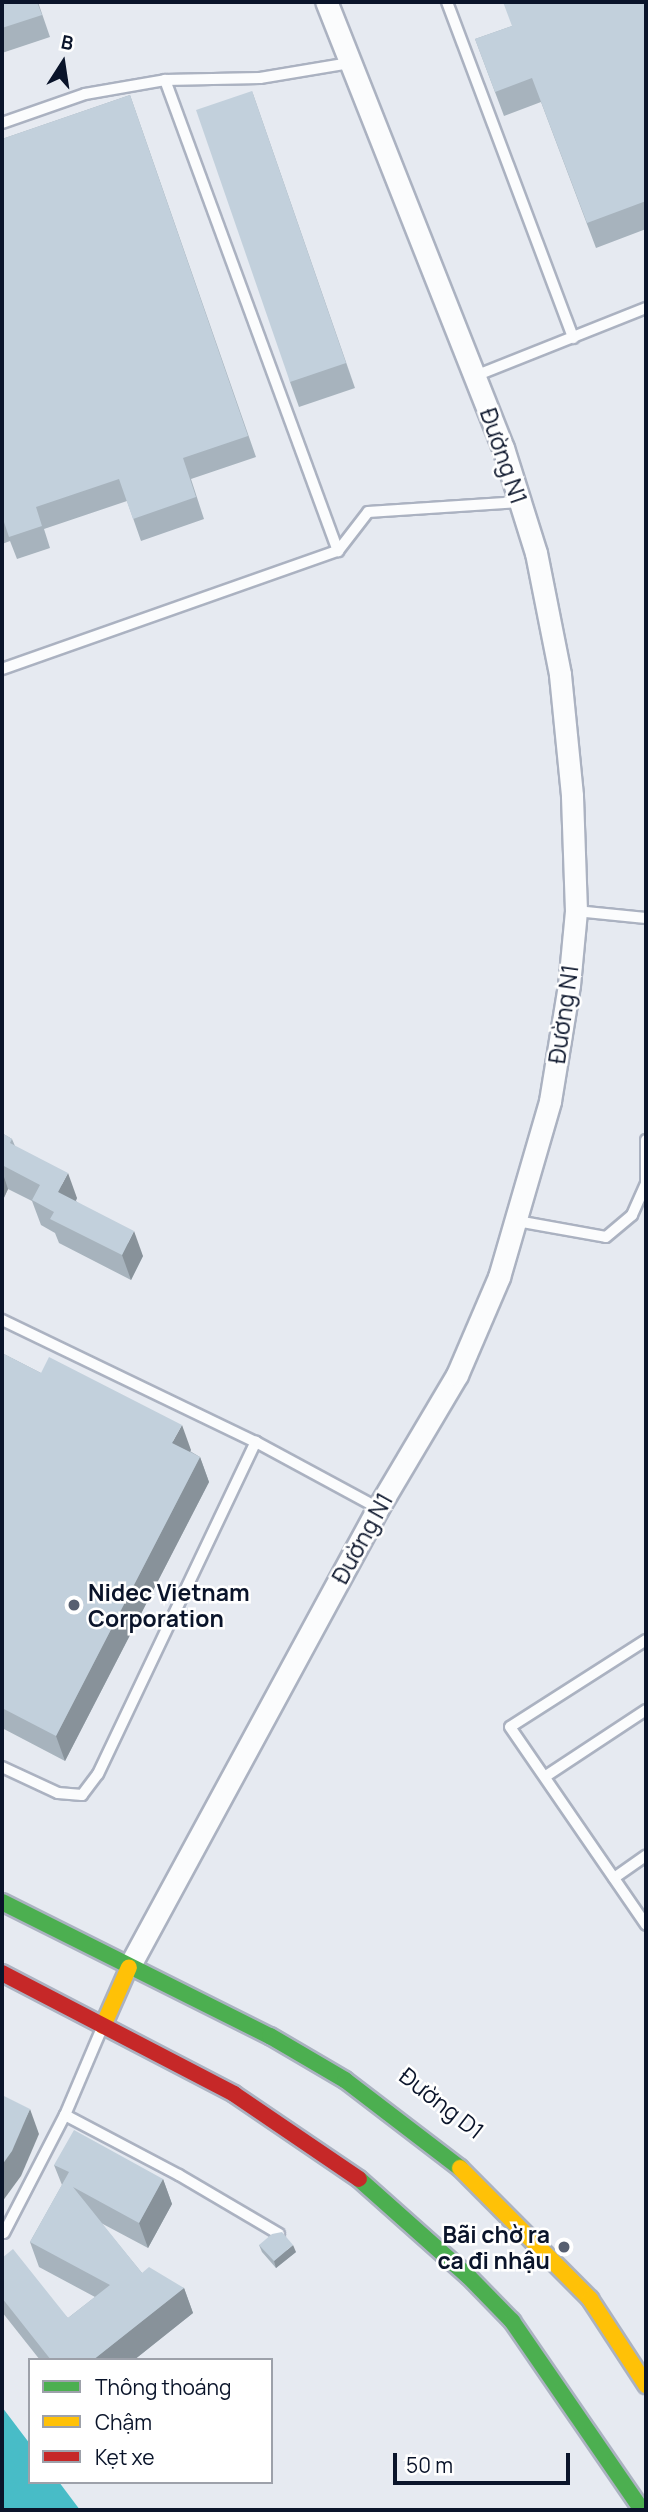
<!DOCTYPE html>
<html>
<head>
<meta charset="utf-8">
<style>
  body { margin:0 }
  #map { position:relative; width:648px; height:2512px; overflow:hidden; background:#e6eaf1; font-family:Manrope,sans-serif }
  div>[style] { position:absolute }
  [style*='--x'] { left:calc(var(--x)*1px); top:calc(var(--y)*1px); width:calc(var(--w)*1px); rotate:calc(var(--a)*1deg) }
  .water>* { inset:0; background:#48bcc7 }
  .roads { filter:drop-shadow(2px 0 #abb2c1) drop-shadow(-2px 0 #abb2c1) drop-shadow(0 2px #abb2c1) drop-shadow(0 -2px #abb2c1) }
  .lane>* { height:10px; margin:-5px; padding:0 5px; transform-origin:5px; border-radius:5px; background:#fbfcfd }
  .street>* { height:21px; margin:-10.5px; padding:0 10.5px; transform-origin:10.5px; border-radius:10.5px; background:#fbfcfd }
  .fast>* { height:16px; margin:-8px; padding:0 8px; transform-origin:8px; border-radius:8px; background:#4caf50 }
  .slow>* { height:16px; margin:-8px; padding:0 8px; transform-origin:8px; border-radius:8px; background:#ffc107 }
  .jam>* { height:16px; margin:-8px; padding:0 8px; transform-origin:8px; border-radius:8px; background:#c62828 }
  .wall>* { inset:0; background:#a7b3bd }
  .shaded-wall>* { inset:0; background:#88929a }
  .building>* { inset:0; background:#c2d0dc }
  .dots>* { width:19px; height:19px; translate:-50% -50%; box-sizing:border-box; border:4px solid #fff; border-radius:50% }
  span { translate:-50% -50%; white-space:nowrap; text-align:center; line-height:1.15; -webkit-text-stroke:5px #fff; paint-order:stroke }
  .street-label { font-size:23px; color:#0a142a }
  .poi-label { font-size:23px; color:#0a142a; font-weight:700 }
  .left { translate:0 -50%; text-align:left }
  .right { translate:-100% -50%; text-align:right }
  .frame { position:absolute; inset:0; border:4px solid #0a142a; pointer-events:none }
  .legend { position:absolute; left:28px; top:2358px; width:245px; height:126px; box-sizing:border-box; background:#fff; border:2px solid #9da1aa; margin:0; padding:9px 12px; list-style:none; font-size:21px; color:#0a142a }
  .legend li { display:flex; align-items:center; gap:14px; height:35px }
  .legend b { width:35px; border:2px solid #9da1aa }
  .north { position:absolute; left:28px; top:28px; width:70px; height:70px; -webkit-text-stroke:5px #fff; paint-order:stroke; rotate:12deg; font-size:19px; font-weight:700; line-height:28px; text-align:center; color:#0a142a }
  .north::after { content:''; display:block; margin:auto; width:24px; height:32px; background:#0a142a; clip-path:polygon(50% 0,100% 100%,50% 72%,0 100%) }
  .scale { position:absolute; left:393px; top:2453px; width:177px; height:32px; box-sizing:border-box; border:4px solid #0a142a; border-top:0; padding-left:9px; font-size:21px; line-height:24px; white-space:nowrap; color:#0a142a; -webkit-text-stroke:5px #fff; paint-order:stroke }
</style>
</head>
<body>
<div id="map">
  <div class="water">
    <i style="clip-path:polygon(2px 2407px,30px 2444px,30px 2482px,59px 2482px,80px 2510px,2px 2510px)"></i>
  </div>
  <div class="roads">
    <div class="lane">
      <i style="--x:447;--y:2;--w:359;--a:69.4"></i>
      <i style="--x:165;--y:80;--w:95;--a:-1.2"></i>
      <i style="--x:260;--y:78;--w:91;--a:-9.5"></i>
      <i style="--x:2;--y:123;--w:88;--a:-19.3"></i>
      <i style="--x:85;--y:94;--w:81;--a:-9.9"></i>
      <i style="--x:165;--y:80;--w:502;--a:69.83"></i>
      <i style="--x:475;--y:376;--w:184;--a:-21.7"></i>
      <i style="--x:2;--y:669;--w:356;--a:-19.4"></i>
      <i style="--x:338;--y:551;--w:49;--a:-52.4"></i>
      <i style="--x:368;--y:512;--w:152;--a:-3.8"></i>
      <i style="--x:576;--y:911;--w:70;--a:5.7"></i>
      <i style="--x:517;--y:1221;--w:90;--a:10.2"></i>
      <i style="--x:606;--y:1237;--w:34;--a:-40"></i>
      <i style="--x:632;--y:1215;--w:35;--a:-66"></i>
      <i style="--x:646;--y:1183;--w:43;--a:-90"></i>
      <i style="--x:2;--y:1320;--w:282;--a:25.7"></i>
      <i style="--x:256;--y:1442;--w:139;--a:28.4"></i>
      <i style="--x:646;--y:1640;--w:161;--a:147.4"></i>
      <i style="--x:510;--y:1727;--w:240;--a:55.5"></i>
      <i style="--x:2;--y:1767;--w:62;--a:24.9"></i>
      <i style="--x:58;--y:1793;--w:24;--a:5"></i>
      <i style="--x:82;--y:1795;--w:26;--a:-53"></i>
      <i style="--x:98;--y:1774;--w:368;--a:-64.6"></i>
      <i style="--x:546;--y:1776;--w:120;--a:-33.4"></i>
      <i style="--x:614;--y:1878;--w:39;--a:-35"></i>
      <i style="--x:65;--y:2115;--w:129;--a:27.8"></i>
      <i style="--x:179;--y:2175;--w:116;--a:30.5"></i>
      <i style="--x:4;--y:2233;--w:133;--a:-62.7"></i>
      <i style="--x:65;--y:2115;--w:95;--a:-67"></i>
    </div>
    <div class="street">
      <i style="--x:129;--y:1967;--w:522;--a:-61.52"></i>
      <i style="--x:378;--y:1508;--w:155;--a:-59.3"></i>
      <i style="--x:457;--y:1375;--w:107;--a:-66.8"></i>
      <i style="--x:499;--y:1277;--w:183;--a:-73.8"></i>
      <i style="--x:550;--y:1101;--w:118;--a:-80.7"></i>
      <i style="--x:569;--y:985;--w:74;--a:-84.6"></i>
      <i style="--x:576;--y:911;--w:116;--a:-92"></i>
      <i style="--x:572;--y:795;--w:122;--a:-95.7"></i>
      <i style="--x:560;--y:674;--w:123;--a:-101.2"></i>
      <i style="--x:536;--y:553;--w:110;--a:-107.4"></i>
      <i style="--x:503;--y:448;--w:480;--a:-111.6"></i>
    </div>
    <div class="fast">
      <i style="--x:2;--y:1902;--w:300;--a:26.6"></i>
      <i style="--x:270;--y:2036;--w:87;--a:30.4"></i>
      <i style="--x:345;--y:2080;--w:145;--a:37.4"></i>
      <i style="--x:359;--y:2179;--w:147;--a:41.7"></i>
      <i style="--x:469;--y:2277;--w:62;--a:45.7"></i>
      <i style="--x:512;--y:2321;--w:229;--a:55.5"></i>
    </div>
    <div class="slow">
      <i style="--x:103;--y:2026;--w:64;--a:-66.2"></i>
      <i style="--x:460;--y:2168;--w:185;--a:45.2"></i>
      <i style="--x:590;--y:2299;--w:103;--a:56.9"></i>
    </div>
    <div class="jam">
      <i style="--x:2;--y:1973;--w:262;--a:27.5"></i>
      <i style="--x:234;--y:2094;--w:151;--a:34.2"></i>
    </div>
  </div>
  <div class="wall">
    <i style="clip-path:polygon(2px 2px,38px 2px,50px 37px,2px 53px)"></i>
    <i style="clip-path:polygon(646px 2px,646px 229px,596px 248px,541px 102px,504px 116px,475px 39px,512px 26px)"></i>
    <i style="clip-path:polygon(252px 91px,355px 388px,299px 407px,290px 382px)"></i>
    <i style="clip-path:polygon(130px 95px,256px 457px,191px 479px,204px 519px,141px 541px,127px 501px,44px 529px,50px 548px,17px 559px,10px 541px,2px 544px,2px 139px)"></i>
    <i style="clip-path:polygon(2px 1133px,12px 1139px,15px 1146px,77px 1198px,76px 1201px,143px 1256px,131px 1280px,59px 1243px,55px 1233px,41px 1225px,32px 1201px,8px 1189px,2px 1202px)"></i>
    <i style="clip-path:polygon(2px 1353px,191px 1450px,190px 1451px,200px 1457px,209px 1482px,65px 1761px,2px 1728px)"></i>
    <i style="clip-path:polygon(54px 2165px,163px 2179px,172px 2204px,148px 2248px,101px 2223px,142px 2273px,184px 2288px,193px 2313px,134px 2360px,40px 2360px,2px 2312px,2px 2258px,68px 2318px,95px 2297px,39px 2267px,30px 2242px,62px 2185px)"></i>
    <i style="clip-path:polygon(259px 2245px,296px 2252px,276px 2268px,262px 2252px)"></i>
  </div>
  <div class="shaded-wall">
    <i style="clip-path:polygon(2px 1171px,8px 1189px,2px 1202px)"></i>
    <i style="clip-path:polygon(68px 1173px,77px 1198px,67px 1217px,58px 1192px)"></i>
    <i style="clip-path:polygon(134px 1231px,143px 1256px,131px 1280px,122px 1255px)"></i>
    <i style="clip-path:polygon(182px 1425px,191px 1450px,182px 1467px,172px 1443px)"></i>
    <i style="clip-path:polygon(200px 1457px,209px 1482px,65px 1761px,56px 1736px)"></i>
    <i style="clip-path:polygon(30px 2109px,39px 2134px,21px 2176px,2px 2202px,2px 2165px)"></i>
    <i style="clip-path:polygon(163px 2179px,172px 2204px,148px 2248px,139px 2223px)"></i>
    <i style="clip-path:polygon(293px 2245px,296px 2252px,276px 2268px,274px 2261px)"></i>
    <i style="clip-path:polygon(184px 2288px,193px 2313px,134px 2360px,93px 2360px)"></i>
  </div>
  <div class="building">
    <i style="clip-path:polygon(2px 2px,37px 2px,42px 15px,2px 28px)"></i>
    <i style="clip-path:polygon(503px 2px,646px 2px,646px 201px,587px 223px,532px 78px,495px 92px,475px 39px,512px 26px)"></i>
    <i style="clip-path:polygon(252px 91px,346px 363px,290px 382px,196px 110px)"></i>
    <i style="clip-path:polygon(130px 95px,248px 436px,183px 458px,196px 497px,133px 519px,119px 479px,36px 507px,42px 526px,9px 537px,3px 519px,2px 519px,2px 139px)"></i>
    <i style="clip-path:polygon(2px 1133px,12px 1139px,10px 1143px,68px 1173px,58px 1192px,134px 1231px,122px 1255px,50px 1219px,54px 1212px,32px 1200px,40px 1185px,2px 1165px)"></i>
    <i style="clip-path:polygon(2px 1353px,41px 1373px,49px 1357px,182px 1425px,172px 1443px,200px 1457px,56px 1736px,2px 1708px)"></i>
    <i style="clip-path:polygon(2px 2095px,30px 2109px,12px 2151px,2px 2165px)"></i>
    <i style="clip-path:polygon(74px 2130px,163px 2179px,139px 2223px,73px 2187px,142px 2273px,149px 2267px,184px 2288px,93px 2360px,51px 2360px,2px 2298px,2px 2258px,13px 2249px,68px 2318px,110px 2285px,30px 2242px,69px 2172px,54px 2165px)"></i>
    <i style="clip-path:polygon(282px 2232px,293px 2245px,274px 2261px,259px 2245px,272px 2234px)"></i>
  </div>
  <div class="dots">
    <i style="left:74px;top:1605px;background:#575f70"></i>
    <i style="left:564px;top:2247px;background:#575f70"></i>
  </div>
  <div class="street-label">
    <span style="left:504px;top:456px;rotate:71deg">Đường N1</span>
    <span style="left:563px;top:1014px;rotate:-82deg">Đường N1</span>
    <span style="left:362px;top:1538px;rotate:-61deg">Đường N1</span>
    <span style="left:442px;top:2103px;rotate:38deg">Đường D1</span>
  </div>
  <div class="poi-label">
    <span class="left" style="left:88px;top:1605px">Nidec Vietnam<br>Corporation</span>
    <span class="right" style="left:550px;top:2247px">Bãi chờ ra<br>ca đi nhậu</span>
  </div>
  <div class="frame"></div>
  <ul class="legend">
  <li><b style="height:9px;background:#4caf50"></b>Thông thoáng</li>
  <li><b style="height:9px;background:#ffc107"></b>Chậm</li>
  <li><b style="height:9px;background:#c62828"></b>Kẹt xe</li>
  </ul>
  <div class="north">B</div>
  <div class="scale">50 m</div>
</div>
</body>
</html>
